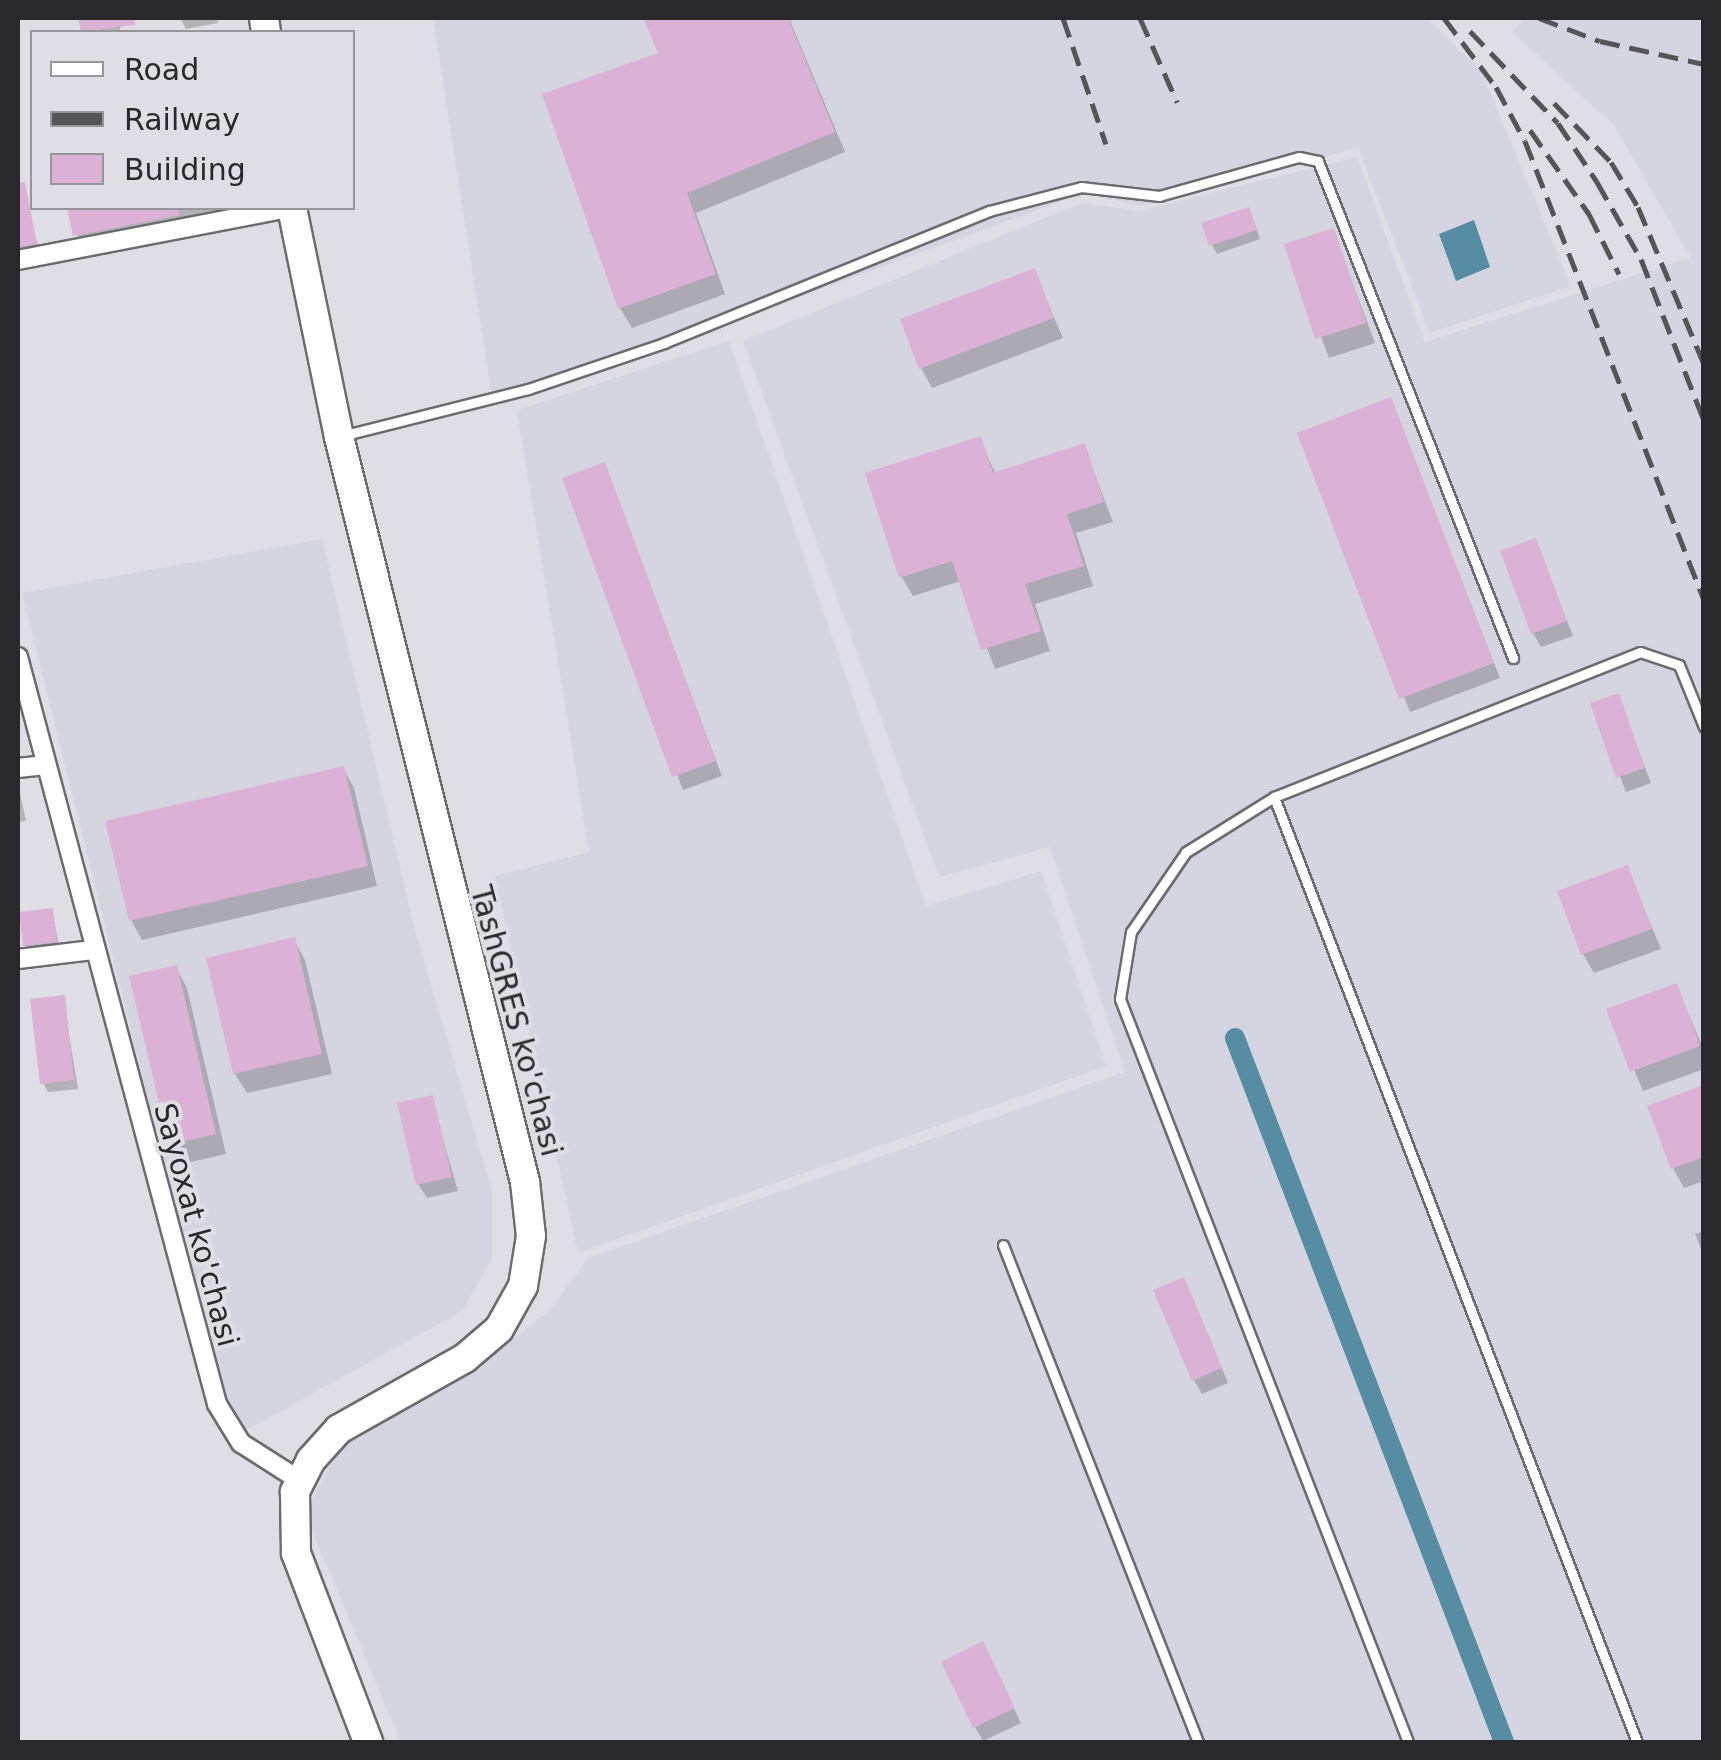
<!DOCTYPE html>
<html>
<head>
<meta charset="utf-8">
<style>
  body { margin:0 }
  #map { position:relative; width:1721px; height:1760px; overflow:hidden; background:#dfdee4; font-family:"DejaVu Sans",sans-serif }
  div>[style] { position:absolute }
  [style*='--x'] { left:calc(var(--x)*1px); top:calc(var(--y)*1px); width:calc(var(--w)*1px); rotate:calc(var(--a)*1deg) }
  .built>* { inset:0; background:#d5d4e1 }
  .water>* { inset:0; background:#578da3 }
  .shadow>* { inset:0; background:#0003 }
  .canal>* { height:20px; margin:-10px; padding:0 10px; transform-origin:10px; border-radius:10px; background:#578da3 }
  .building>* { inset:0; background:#dbb2d6 }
  .roads { filter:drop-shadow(2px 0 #6c6b70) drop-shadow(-2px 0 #6c6b70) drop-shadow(0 2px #6c6b70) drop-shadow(0 -2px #6c6b70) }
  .lane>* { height:9px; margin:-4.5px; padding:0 4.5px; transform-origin:4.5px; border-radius:4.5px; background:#fff }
  .street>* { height:18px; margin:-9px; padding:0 9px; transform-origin:9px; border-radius:9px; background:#fff }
  .secondary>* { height:28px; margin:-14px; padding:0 14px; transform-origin:14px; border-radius:14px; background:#fff }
  .rail>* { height:5px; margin-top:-2.5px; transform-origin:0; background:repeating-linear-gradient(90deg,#555558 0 20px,transparent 0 30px) }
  span { translate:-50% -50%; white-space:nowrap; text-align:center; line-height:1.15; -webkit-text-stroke:8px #dfdee4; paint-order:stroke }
  .street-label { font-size:30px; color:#29292b }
  .frame { position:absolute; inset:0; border:20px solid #29292b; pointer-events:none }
  .legend { position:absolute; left:30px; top:30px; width:325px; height:180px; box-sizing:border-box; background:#dfdee4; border:2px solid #96969a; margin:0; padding:12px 18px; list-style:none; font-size:30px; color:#29292b }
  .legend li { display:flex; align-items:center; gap:20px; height:50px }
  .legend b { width:50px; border:2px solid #96969a }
</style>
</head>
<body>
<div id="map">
  <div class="built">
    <i style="clip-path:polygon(433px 18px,1426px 18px,1481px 71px,1571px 286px,1430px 333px,1358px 148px,1142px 206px,1084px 193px,736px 320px,492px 397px)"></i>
    <i style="clip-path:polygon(1525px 18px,1703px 18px,1703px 1742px,401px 1742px,305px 1514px,338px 1449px,481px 1365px,551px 1309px,588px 1258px,1125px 1072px,1050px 847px,939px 877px,743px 341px,1082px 203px,1139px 211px,1357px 157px,1425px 342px,1689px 258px,1700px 281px,1689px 255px,1614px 125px,1512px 32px)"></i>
    <i style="clip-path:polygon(729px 341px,926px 906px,1041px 871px,1106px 1066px,578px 1253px,495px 876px,589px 852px,517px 410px)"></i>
    <i style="clip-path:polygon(322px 539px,415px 930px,492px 1191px,492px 1259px,462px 1311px,240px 1434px,221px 1393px,22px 593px)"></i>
  </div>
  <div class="water">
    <i style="clip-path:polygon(1474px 220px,1490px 267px,1456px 281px,1439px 234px)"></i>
  </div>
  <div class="shadow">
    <i style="clip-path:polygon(81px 18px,118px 18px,121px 32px,84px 32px)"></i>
    <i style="clip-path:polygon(180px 18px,217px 18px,218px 23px,186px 29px)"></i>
    <i style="clip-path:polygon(646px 18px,789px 18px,845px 152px,696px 213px,725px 294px,632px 328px,620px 308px,661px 55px)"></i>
    <i style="clip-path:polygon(69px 208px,239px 208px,240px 213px,80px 244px)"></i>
    <i style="clip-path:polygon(28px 210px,40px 253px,18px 258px,18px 212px)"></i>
    <i style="clip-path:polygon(1253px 219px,1260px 239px,1217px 254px,1212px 245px)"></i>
    <i style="clip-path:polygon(1333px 231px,1375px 343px,1329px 358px,1287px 246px)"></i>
    <i style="clip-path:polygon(1034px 271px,1063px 338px,932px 388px,921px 368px)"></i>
    <i style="clip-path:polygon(1390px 400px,1500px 678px,1410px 712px,1300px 434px)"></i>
    <i style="clip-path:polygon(980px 439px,996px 475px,1084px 446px,1113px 522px,1076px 533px,1093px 586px,1035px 604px,1050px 651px,995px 669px,961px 581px,913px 596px,901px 576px)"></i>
    <i style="clip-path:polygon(604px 465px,722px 776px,683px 790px,565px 479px)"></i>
    <i style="clip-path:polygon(1535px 541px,1573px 636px,1541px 647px,1533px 633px)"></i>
    <i style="clip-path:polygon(1618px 696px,1651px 783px,1626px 792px,1593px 705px)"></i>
    <i style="clip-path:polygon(343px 768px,354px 788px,377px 886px,142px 940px,131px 920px)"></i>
    <i style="clip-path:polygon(18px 783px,26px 821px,18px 822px)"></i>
    <i style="clip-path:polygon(1627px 868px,1661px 949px,1594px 973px,1583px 954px)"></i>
    <i style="clip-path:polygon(52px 911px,60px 950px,30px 954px,25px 945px)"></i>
    <i style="clip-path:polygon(294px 940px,305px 960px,332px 1074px,247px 1093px,235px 1074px,209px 960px)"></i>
    <i style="clip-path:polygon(176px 968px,187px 988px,226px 1154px,182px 1164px,171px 1144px)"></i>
    <i style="clip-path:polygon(1676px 986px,1704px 1050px,1704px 1069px,1643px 1091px,1609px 1010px)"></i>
    <i style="clip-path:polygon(63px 998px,78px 1089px,48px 1092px,43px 1083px)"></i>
    <i style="clip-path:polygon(1704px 1088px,1704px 1181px,1684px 1188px,1673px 1168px)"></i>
    <i style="clip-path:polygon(431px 1098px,458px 1191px,427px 1198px,418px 1184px)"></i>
    <i style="clip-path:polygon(1704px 1231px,1704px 1256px,1695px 1234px)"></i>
    <i style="clip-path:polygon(1191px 1294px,1228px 1383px,1202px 1394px,1194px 1380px)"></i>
    <i style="clip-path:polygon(990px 1659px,1021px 1723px,983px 1741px,975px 1727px)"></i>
  </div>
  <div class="canal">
    <i style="--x:1235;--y:1038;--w:754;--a:69.09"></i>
  </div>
  <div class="building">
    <i style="clip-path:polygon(78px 18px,135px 18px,135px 25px,81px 32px)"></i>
    <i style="clip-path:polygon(643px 18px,788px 18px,835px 132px,687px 193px,716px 274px,618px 309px,542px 94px,658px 53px)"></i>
    <i style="clip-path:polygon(25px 182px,37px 244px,18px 247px,18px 183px)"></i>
    <i style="clip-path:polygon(1249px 207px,1257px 230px,1209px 246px,1201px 223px)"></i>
    <i style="clip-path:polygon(67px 208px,179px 208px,179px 215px,73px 236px)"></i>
    <i style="clip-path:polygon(1334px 228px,1366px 323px,1315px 339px,1284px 244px)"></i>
    <i style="clip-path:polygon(1035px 268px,1054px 318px,919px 369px,900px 319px)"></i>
    <i style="clip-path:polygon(1391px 397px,1494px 663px,1399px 699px,1297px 433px)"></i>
    <i style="clip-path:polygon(981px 436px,993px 473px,1085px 443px,1104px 502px,1067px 514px,1084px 566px,1025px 584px,1041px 631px,981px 650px,952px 561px,899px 578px,865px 473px)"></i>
    <i style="clip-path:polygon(605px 462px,716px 761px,672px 777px,562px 478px)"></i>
    <i style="clip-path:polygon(1536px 538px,1567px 621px,1531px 634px,1500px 551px)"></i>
    <i style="clip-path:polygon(1619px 693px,1645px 768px,1616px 778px,1590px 703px)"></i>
    <i style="clip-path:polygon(344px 766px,368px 866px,129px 921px,105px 821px)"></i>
    <i style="clip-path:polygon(1628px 865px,1652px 929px,1581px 955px,1557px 891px)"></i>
    <i style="clip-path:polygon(53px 908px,57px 942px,23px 946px,19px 912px)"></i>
    <i style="clip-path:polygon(295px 937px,322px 1054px,233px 1074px,206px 958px)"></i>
    <i style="clip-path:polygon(177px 965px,216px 1134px,169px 1145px,129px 976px)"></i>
    <i style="clip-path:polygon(1677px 983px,1700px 1046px,1630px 1072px,1606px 1009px)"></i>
    <i style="clip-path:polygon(65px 995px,74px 1080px,40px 1084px,30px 999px)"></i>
    <i style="clip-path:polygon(1704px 1085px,1704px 1157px,1671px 1169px,1647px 1106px)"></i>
    <i style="clip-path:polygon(433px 1095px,452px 1177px,416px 1185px,397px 1103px)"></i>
    <i style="clip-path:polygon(1184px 1277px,1222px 1368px,1192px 1381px,1153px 1290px)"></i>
    <i style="clip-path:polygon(983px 1641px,1015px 1708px,973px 1728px,941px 1662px)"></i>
  </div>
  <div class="roads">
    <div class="lane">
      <i style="--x:341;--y:436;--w:193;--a:-14.1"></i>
      <i style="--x:528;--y:389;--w:144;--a:-18.7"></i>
      <i style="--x:664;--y:343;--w:351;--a:-22.1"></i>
      <i style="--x:989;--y:211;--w:95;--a:-14.6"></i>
      <i style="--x:1081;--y:187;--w:79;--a:6.6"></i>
      <i style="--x:1159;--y:196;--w:145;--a:-15.6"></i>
      <i style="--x:1299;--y:157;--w:19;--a:12"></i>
      <i style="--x:1318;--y:161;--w:534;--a:68.58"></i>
      <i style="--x:1274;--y:797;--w:1012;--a:68.99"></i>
      <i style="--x:1003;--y:1245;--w:534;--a:68.58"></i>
      <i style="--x:1408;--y:1742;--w:797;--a:-111.19"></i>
      <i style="--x:1120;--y:999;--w:68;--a:-80.7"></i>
      <i style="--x:1131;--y:932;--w:97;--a:-55.5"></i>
      <i style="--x:1186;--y:852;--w:104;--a:-32"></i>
      <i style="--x:1274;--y:797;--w:394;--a:-21.6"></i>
      <i style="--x:1640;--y:652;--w:41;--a:18.4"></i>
      <i style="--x:1679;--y:665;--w:67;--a:68"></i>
    </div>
    <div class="street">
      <i style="--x:18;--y:260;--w:276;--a:-10.9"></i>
      <i style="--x:18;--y:657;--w:773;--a:75.08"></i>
      <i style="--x:217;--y:1404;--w:46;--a:58.4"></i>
      <i style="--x:241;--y:1443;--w:69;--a:32.5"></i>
      <i style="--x:18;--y:768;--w:28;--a:-6"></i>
      <i style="--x:18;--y:959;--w:75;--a:-6.9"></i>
    </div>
    <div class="secondary">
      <i style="--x:264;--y:18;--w:14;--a:82"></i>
      <i style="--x:292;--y:208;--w:234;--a:78.4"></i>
      <i style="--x:339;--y:437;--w:768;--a:75.98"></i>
      <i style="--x:525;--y:1182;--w:54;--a:83.7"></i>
      <i style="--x:531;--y:1236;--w:51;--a:99.1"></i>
      <i style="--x:523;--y:1286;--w:49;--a:119.2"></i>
      <i style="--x:499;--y:1329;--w:45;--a:139.5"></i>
      <i style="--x:465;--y:1358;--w:145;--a:150.6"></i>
      <i style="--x:339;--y:1429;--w:42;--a:132.1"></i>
      <i style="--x:311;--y:1460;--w:36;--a:117"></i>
      <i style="--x:295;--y:1492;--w:61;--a:89.1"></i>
      <i style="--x:296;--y:1553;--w:202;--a:69.1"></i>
    </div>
  </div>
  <div class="rail">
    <i style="--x:1063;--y:18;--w:133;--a:71.2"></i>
    <i style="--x:1140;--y:18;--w:92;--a:66.2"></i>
    <i style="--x:1444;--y:18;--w:86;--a:53"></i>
    <i style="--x:1496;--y:87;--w:61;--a:61.8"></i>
    <i style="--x:1525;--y:141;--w:492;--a:68.7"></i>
    <i style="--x:1539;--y:18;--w:65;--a:20.7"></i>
    <i style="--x:1600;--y:41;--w:107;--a:12.5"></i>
    <i style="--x:1470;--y:31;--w:127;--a:46.3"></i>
    <i style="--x:1558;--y:123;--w:71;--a:56.5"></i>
    <i style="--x:1597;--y:182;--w:89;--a:60.3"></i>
    <i style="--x:1641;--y:259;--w:174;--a:68.7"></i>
    <i style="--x:1554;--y:103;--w:82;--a:46"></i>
    <i style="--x:1611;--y:162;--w:52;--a:59"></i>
    <i style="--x:1638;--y:207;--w:170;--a:67.2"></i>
    <i style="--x:1530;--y:130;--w:103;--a:54.9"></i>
    <i style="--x:1589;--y:214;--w:67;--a:63.4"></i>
  </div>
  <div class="street-label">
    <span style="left:516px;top:1021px;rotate:75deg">TashGRES ko'chasi</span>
    <span style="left:196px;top:1225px;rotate:75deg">Sayoxat ko'chasi</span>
  </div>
  <div class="frame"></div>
  <ul class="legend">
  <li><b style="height:12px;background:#fff"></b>Road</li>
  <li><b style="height:12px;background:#555558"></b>Railway</li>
  <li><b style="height:28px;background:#dbb2d6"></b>Building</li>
  </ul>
</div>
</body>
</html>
